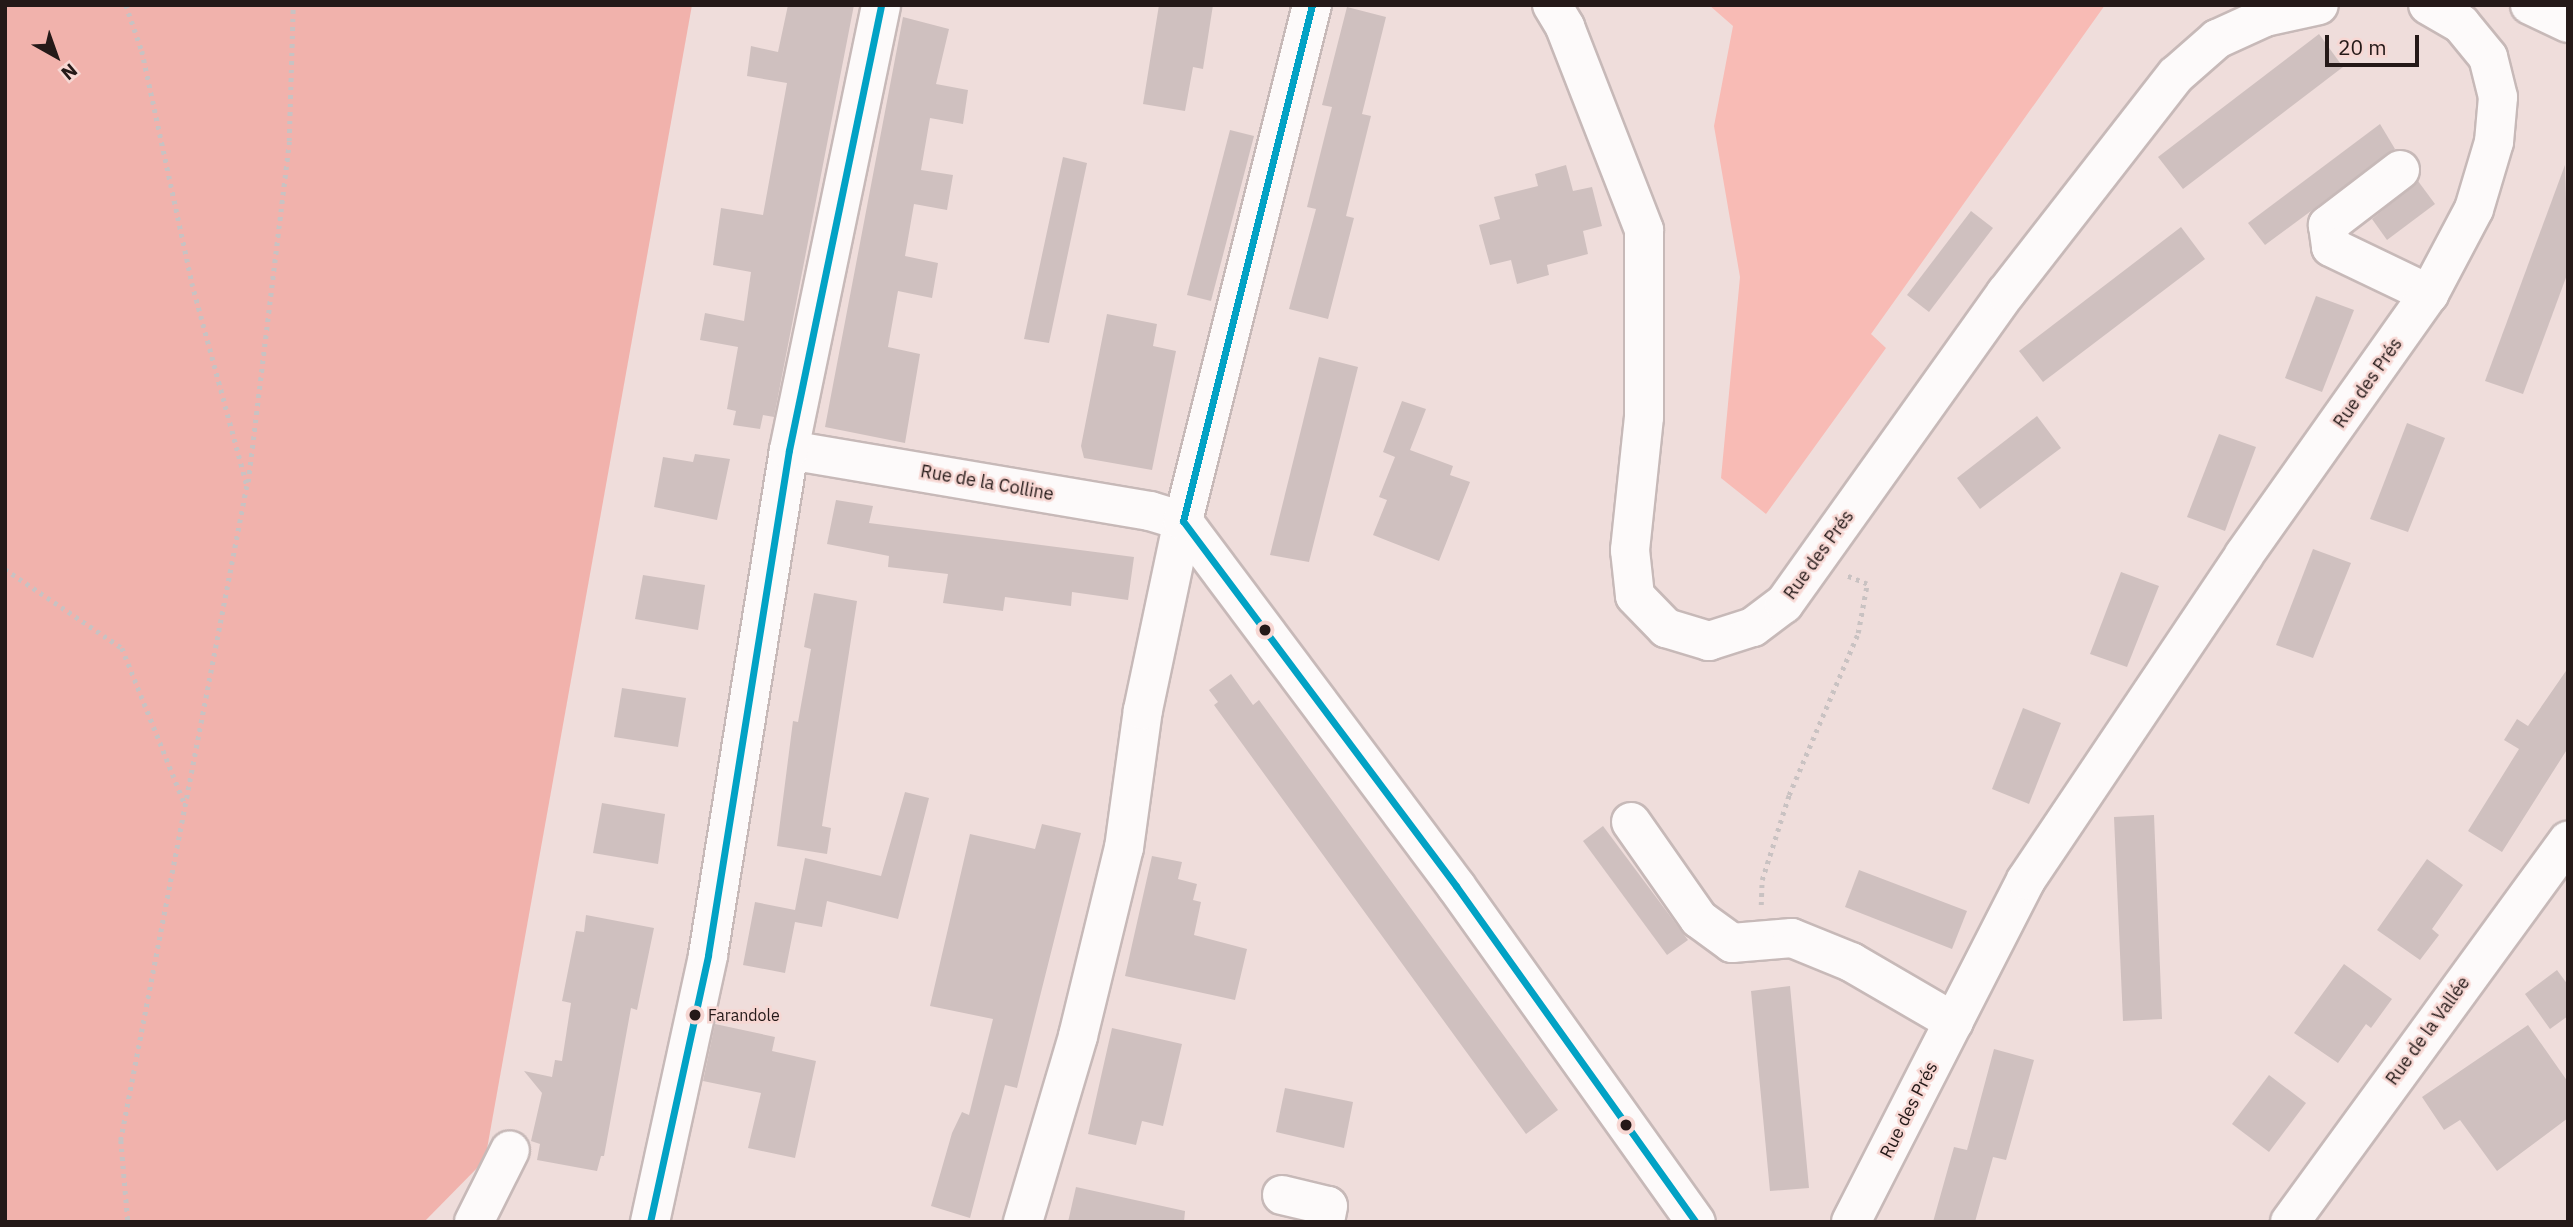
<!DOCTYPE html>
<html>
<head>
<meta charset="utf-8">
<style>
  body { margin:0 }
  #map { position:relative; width:2573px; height:1227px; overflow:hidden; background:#efdddb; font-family:"IBM Plex Sans",sans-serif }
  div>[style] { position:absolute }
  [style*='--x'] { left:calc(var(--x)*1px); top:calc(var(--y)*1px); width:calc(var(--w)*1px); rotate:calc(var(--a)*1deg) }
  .green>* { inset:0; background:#f8bbb5 }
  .forest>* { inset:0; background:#f1b2ac }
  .building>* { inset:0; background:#cfc0bf }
  .path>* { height:4.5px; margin-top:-2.25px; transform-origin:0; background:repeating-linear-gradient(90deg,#c9c2c2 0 3.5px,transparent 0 8.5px) }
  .roads { filter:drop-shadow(2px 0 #c7b9b8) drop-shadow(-2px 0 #c7b9b8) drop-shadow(0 2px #c7b9b8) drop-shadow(0 -2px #c7b9b8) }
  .minor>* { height:38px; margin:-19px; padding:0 19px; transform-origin:19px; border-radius:19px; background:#fdfafa }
  .bus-1>* { height:7px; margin:-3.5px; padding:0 3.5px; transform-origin:3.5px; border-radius:3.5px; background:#02a2c5 }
  .dots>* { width:19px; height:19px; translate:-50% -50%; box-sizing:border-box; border:4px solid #f7d7d3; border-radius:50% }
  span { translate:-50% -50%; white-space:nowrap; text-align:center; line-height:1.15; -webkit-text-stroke:5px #f7d7d3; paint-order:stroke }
  .bus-label { font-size:16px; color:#241918 }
  .left { translate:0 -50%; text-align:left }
  .street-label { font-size:18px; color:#241918 }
  .frame { position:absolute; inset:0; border:7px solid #241918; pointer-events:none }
  .north { position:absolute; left:21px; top:21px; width:70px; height:70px; -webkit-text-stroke:5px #f7d7d3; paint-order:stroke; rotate:140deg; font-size:19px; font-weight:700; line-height:28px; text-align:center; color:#241918 }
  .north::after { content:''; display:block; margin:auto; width:24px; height:32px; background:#241918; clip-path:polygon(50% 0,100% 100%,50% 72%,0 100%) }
  .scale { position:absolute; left:2325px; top:35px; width:94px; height:32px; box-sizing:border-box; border:4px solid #241918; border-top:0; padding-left:9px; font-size:21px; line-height:24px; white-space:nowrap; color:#241918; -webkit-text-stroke:5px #f7d7d3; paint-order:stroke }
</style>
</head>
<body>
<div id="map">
  <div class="green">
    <i style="clip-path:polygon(1709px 5px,2105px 5px,1871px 334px,1886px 348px,1766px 514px,1721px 478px,1740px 277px,1714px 126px,1733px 26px)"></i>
  </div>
  <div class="forest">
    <i style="clip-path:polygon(5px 5px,692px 5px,485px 1160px,424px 1222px,5px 1222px)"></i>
  </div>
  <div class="building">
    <i style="clip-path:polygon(788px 5px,854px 5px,774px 417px,763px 415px,760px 429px,733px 425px,736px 411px,727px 409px,738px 347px,700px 340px,705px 313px,744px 321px,751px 272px,713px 265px,721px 208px,763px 215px,787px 83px,747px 76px,751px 46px,778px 52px)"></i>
    <i style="clip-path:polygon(1159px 5px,1213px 5px,1203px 69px,1193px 67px,1185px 111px,1143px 104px)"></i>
    <i style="clip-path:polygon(1347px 7px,1386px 17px,1362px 114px,1371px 116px,1346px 216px,1354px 218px,1328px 319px,1289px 309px,1316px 209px,1307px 207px,1332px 107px,1322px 105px)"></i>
    <i style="clip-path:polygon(903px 17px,949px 29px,936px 84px,968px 90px,963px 124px,930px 118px,921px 170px,953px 175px,947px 210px,914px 204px,905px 256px,938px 263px,932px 298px,898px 291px,888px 347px,920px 354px,905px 443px,825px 427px)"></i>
    <i style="clip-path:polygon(2319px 34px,2343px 67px,2183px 189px,2158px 157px)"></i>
    <i style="clip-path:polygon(2380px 124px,2395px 149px,2265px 245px,2248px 223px)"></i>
    <i style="clip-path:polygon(1230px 130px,1254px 136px,1211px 301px,1187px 295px)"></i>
    <i style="clip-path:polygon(1063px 157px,1087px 163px,1049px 343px,1024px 339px)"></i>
    <i style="clip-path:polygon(1566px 165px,1573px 191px,1592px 187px,1602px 226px,1583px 231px,1588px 254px,1547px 265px,1549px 275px,1517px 284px,1511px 260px,1490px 265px,1479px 225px,1500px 219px,1494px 197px,1538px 186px,1535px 174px)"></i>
    <i style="clip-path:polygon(2565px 165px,2568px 272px,2523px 394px,2485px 381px)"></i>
    <i style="clip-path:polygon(2418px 181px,2435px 204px,2387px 240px,2372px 219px)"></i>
    <i style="clip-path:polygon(1971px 211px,1993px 228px,1929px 312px,1907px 295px)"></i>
    <i style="clip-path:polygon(2181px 227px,2205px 259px,2043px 382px,2019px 351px)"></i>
    <i style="clip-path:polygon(2316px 296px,2354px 310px,2322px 392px,2285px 378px)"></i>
    <i style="clip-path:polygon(1107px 314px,1157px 324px,1153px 346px,1176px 351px,1152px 470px,1084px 458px,1081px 446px)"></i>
    <i style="clip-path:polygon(1319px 357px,1358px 367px,1309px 562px,1270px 555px)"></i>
    <i style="clip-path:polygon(1402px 401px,1426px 409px,1410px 450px,1453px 466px,1450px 475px,1470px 482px,1439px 561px,1373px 535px,1387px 500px,1379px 497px,1395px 457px,1383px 452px)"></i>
    <i style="clip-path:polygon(2037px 416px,2061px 448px,1980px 509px,1957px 478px)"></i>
    <i style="clip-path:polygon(2407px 423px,2445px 438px,2408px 532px,2370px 519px)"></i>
    <i style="clip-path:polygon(2219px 434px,2256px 447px,2225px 531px,2187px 517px)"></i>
    <i style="clip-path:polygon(695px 454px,730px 459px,717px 520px,654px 507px,663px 457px,693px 462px)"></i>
    <i style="clip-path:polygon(836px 500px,873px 506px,869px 523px,1134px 557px,1128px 600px,1072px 592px,1071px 606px,1005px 597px,1003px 611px,943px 603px,948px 574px,888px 567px,889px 556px,827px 544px)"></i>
    <i style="clip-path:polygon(2313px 549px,2351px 563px,2313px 658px,2276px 645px)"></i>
    <i style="clip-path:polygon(2121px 572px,2159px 586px,2127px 667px,2090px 654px)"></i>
    <i style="clip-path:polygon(643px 575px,705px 585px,698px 630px,635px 619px)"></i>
    <i style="clip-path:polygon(814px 593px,857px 601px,822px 826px,831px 828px,827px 854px,777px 846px,793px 721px,798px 722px,811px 649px,804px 647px)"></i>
    <i style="clip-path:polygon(2568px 668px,2568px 748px,2502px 852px,2468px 831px,2519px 749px,2504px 740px,2517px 719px,2528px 726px)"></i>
    <i style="clip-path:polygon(1231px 674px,1253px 705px,1259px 700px,1558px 1110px,1526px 1134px,1214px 705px,1218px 702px,1209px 690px)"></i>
    <i style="clip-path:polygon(622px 688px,686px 698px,678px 747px,614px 737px)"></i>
    <i style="clip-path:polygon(2023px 708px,2061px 723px,2029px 804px,1992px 789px)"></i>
    <i style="clip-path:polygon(905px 792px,929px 798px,898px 919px,827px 901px,822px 927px,795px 922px,785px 973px,743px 965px,755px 902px,795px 910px,805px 858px,881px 876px)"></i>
    <i style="clip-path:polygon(602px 803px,665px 814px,658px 864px,593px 853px)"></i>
    <i style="clip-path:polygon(2154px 815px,2162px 1019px,2123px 1021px,2114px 817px)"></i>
    <i style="clip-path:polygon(1042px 824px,1081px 833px,1017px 1088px,1005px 1085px,970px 1218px,931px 1206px,952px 1133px,962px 1112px,969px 1115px,993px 1019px,930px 1006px,970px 834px,1035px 849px)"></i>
    <i style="clip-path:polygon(1603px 826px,1688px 940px,1667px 955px,1583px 841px)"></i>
    <i style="clip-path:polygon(1152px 856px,1182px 862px,1178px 879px,1197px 884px,1193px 900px,1201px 902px,1194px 935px,1247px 949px,1235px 1000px,1125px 976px)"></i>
    <i style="clip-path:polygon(2427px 859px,2463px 885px,2432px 929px,2439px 935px,2420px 960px,2377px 930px)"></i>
    <i style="clip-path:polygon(1859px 870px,1967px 911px,1952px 949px,1845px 907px)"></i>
    <i style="clip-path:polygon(586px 915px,654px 928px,637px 1010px,631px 1008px,604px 1156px,601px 1156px,597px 1171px,537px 1160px,540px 1144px,531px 1141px,542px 1093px,524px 1071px,552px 1077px,555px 1060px,562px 1061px,571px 1003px,562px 1001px,576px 931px,584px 932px)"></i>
    <i style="clip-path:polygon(2344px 964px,2392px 999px,2371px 1028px,2366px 1024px,2338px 1063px,2294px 1033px)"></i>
    <i style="clip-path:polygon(2557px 970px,2568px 985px,2568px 1016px,2550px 1029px,2525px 994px)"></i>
    <i style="clip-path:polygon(1790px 986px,1809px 1188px,1770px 1191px,1751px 991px)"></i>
    <i style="clip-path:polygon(715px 1024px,775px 1037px,772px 1051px,816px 1061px,795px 1158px,748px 1148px,761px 1093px,703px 1081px)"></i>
    <i style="clip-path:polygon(2528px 1025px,2568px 1082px,2568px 1118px,2497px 1171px,2460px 1120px,2444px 1130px,2422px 1097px)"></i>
    <i style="clip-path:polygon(1112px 1028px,1182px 1044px,1163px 1126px,1142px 1121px,1136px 1145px,1088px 1134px)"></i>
    <i style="clip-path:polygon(1994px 1049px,2034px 1060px,2006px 1160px,1993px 1157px,1975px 1222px,1933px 1222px,1954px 1147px,1967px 1150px)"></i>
    <i style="clip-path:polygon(2269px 1075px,2306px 1103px,2269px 1152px,2232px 1124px)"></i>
    <i style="clip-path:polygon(1285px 1088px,1353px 1102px,1344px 1148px,1276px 1132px)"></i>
    <i style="clip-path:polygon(1076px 1187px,1185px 1211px,1184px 1222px,1068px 1222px)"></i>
  </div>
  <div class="path">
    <i style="--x:126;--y:5;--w:49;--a:70.8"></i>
    <i style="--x:142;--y:51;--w:237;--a:77.8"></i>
    <i style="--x:192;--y:283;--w:210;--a:74.8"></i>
    <i style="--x:247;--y:486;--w:666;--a:100.91"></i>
    <i style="--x:121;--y:1140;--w:82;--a:85.1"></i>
    <i style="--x:248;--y:482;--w:343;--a:-83.1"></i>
    <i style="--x:289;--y:141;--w:136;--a:-88.3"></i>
    <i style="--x:5;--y:569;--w:141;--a:34"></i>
    <i style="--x:122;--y:648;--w:166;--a:68.1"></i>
    <i style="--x:1761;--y:905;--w:25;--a:-88"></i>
    <i style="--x:1762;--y:880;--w:89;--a:-72.4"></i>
    <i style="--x:1789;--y:795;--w:176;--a:-66.9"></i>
    <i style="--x:1858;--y:633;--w:50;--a:-79.6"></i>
    <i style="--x:1867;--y:584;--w:22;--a:-158"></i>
  </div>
  <div class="roads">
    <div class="minor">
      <i style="--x:1552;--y:5;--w:26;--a:59"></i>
      <i style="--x:1565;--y:27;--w:218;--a:68.7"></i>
      <i style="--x:1644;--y:230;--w:187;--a:90"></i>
      <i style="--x:1644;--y:417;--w:134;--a:96"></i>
      <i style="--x:1630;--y:550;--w:46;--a:83.8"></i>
      <i style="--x:1635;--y:596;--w:45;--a:45.9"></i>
      <i style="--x:1666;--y:628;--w:45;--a:16.8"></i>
      <i style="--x:1709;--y:641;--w:46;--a:-17.7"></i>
      <i style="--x:1753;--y:627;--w:39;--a:-37"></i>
      <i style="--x:1784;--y:604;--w:382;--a:-54.5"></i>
      <i style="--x:2006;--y:293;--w:276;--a:-52.1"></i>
      <i style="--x:2176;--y:75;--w:55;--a:-41.3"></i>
      <i style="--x:2217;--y:39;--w:53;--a:-24.6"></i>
      <i style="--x:2265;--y:17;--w:55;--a:-12.5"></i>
      <i style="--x:2530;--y:5;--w:42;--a:25.3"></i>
      <i style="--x:2400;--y:170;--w:91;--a:142.6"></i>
      <i style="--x:2328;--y:225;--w:22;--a:82"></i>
      <i style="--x:2331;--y:247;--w:109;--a:25.6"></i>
      <i style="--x:789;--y:450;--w:366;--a:9.6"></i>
      <i style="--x:1150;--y:511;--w:34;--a:17"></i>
      <i style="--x:1183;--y:521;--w:456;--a:53.2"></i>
      <i style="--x:1456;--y:886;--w:413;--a:54.5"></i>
      <i style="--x:1631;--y:822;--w:118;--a:55"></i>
      <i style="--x:1699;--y:919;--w:41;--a:36"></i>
      <i style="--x:1732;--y:943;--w:60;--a:-4.8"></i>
      <i style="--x:1792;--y:938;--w:64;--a:22.1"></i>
      <i style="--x:1851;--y:962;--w:119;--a:30.2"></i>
      <i style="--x:1282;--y:1195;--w:47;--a:13.4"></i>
      <i style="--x:1328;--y:1206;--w:16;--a:101"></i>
      <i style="--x:474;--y:1222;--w:80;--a:-63.4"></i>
      <i style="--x:650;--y:1222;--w:273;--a:-77.7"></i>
      <i style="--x:708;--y:955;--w:511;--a:-80.89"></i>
      <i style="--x:789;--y:450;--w:454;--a:-78.3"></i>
      <i style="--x:1023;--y:1222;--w:194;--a:-73.5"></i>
      <i style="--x:1078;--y:1036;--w:194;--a:-76.3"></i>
      <i style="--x:1124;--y:848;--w:139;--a:-82.2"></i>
      <i style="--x:1143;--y:710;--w:193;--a:-78.1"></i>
      <i style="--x:1183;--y:521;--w:532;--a:-75.96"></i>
      <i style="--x:1851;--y:1222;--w:384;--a:-62.9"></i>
      <i style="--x:2026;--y:880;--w:391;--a:-56.1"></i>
      <i style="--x:2244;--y:555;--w:320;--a:-54.7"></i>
      <i style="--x:2429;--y:294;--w:96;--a:-62.1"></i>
      <i style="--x:2474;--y:209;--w:70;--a:-73.4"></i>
      <i style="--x:2494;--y:142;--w:45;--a:-84.9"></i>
      <i style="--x:2498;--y:97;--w:41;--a:-104"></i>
      <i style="--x:2488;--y:57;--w:43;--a:-129.3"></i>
      <i style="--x:2461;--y:24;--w:38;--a:-150"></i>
      <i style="--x:2290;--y:1222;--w:472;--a:-53.9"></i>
    </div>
  </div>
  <div class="bus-1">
    <i style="--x:1312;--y:5;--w:532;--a:104.04"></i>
    <i style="--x:1183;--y:521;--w:456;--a:53.2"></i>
    <i style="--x:1456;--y:886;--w:413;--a:54.5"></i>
    <i style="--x:650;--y:1222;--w:273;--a:-77.7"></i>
    <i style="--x:708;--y:955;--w:511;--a:-80.89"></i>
    <i style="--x:789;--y:450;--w:454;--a:-78.3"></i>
  </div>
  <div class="dots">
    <i style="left:1265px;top:630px;background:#241918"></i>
    <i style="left:695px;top:1015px;background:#241918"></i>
    <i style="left:1626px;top:1125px;background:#241918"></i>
  </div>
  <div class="bus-label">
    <span class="left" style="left:708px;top:1015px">Farandole</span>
  </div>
  <div class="street-label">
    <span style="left:2368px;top:383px;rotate:-55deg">Rue des Prés</span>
    <span style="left:987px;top:483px;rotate:10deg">Rue de la Colline</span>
    <span style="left:1819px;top:555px;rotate:-54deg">Rue des Prés</span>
    <span style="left:2428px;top:1031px;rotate:-54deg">Rue de la Vallée</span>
    <span style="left:1909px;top:1110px;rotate:-63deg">Rue des Prés</span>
  </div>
  <div class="frame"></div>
  <div class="north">N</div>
  <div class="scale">20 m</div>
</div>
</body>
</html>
